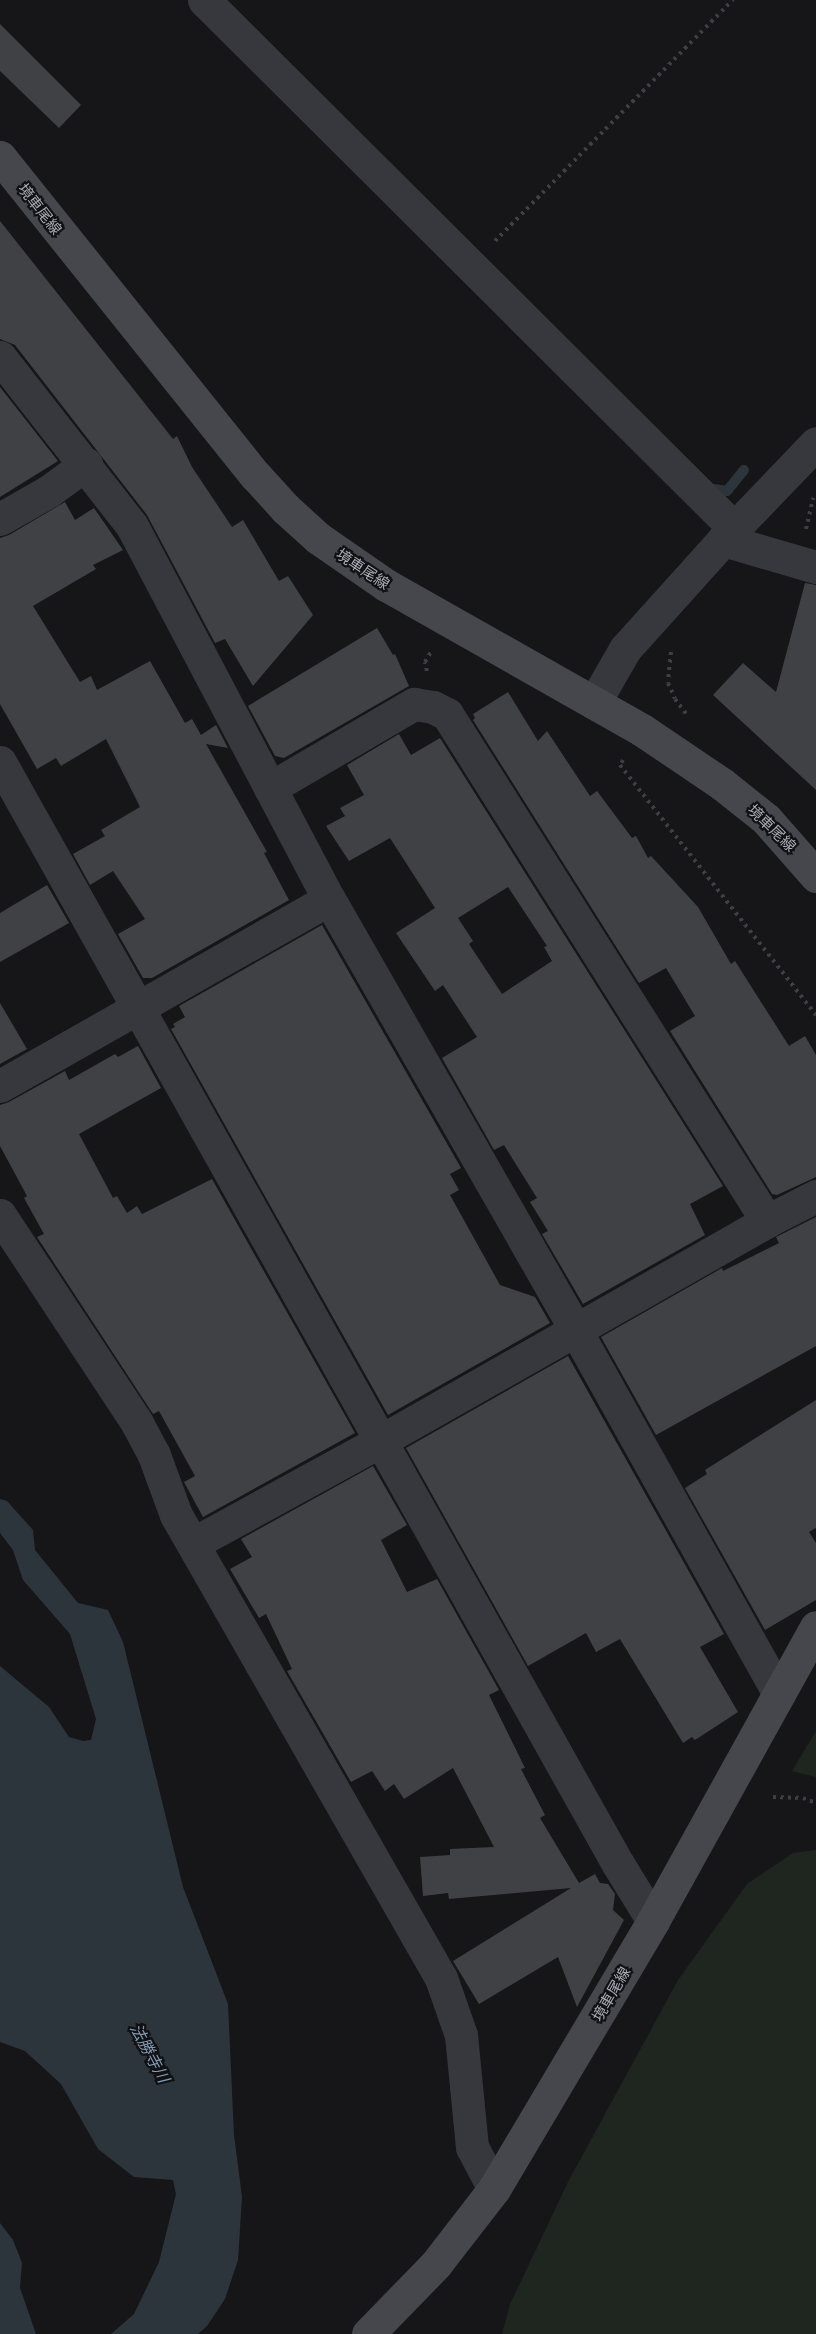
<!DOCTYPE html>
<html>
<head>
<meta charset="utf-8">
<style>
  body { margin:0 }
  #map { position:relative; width:816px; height:2334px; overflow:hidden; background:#161618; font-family:"PT Sans","Noto Sans JP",sans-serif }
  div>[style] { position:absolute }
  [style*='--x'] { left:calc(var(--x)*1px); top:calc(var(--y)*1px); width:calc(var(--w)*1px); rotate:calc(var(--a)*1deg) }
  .green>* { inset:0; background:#1e261f }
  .water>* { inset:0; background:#2c353c }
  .stream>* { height:10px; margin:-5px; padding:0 5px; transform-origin:5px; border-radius:5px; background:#2c353c }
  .building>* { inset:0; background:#404145 }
  .path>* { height:4px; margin-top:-2px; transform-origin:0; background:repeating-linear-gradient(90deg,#3d3f44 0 3px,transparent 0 7.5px) }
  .minor>* { height:33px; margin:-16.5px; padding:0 16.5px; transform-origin:16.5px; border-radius:16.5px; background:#37383d }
  .tertiary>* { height:33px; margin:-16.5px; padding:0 16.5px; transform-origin:16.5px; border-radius:16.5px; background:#37383d }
  .secondary>* { height:33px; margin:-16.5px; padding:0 16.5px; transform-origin:16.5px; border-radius:16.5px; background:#45474d }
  span { translate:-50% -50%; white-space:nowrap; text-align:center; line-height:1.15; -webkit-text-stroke:4.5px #111113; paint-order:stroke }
  .street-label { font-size:15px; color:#a8adb8 }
  .water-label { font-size:16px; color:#7f9bb3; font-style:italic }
</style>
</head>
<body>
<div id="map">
  <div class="green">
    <i style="clip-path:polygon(816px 1731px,816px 1777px,792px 1771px)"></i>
    <i style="clip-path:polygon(816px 1850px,816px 2334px,502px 2334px,510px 2304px,569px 2180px,678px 1980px,747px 1884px,793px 1853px)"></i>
  </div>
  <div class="water">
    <i style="clip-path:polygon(0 1499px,7px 1501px,33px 1530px,35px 1550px,78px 1603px,108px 1610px,123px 1642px,183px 1887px,228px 2004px,234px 2135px,242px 2197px,238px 2260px,225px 2299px,207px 2326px,198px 2334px,111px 2334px,134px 2314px,159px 2262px,176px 2194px,173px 2180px,134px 2177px,98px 2149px,61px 2084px,25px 2051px,0 2042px,0 1666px,49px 1707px,69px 1737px,83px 1741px,91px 1740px,96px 1719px,70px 1634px,23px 1580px,13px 1550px,0 1533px)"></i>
    <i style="clip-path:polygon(0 2223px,13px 2240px,22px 2263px,20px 2288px,36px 2334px,0 2334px)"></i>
  </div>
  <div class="stream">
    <i style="--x:708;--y:488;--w:19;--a:9"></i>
    <i style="--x:727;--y:491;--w:27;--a:-51"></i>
  </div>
  <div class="building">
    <i style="clip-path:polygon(0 24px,81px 105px,59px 128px,0 71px)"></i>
    <i style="clip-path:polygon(0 221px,173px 439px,177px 436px,192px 467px,232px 527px,243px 520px,279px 581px,288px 576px,313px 615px,253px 686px,225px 639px,215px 643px,147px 515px,15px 345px,0 339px)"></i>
    <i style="clip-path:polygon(0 387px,58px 461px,0 497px)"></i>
    <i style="clip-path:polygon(65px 502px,75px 520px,94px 508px,123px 550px,93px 565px,96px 569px,33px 606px,80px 682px,91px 676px,97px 690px,150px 661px,185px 723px,192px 719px,201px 735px,216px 725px,228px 748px,206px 744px,267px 852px,264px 853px,289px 900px,152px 978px,143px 978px,118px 934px,145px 919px,113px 871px,90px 885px,73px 854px,105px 836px,101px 830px,140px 807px,106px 739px,61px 766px,56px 758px,37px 769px,0 704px,0 538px,9px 535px)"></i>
    <i style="clip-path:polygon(805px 583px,816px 585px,816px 790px,713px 695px,743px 663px,776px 692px)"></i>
    <i style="clip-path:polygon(377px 628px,393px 655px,395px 654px,409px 686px,284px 758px,275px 756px,248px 706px)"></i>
    <i style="clip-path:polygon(508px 692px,538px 741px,547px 731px,590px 796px,597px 791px,632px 838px,636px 836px,648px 858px,651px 856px,698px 907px,731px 964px,735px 961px,789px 1046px,805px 1036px,816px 1055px,816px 1177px,777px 1195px,772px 1194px,670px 1031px,695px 1016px,666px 968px,639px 983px,473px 720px,475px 718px,473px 714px)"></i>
    <i style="clip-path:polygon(evenodd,399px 734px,411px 755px,440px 738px,723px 1186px,690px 1204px,705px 1235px,583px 1304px,542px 1234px,548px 1231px,530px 1202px,537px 1198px,504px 1145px,494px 1150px,442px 1058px,477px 1037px,443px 985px,435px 991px,396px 933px,435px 908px,390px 838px,349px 861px,326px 826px,345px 816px,340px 808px,364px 795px,347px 765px,399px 734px,508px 887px,547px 946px,544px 947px,552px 961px,502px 994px,469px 944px,473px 941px,458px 918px,508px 887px)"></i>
    <i style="clip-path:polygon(47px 885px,69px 923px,0 962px,0 913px)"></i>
    <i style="clip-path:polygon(322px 925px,461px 1168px,450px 1174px,459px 1190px,450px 1195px,500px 1285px,535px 1297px,550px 1323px,388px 1415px,171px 1029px,175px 1027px,173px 1024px,185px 1017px,179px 1006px)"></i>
    <i style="clip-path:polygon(0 1003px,27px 1049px,0 1064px)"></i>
    <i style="clip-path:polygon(138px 1046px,161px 1088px,79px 1134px,113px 1198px,117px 1196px,127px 1213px,137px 1206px,142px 1214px,212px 1179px,355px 1433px,203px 1517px,184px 1482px,195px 1476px,159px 1411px,153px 1414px,37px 1237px,44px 1234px,24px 1198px,27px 1196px,0 1146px,0 1105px,9px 1102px,65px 1071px,69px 1080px,115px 1054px,118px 1057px)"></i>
    <i style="clip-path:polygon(816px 1217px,816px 1346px,656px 1435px,601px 1337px,722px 1268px,723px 1271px,779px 1243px,776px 1237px)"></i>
    <i style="clip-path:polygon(568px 1356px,724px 1634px,700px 1647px,738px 1712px,695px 1740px,692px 1737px,683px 1743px,620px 1639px,596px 1652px,586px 1633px,528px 1666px,406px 1448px)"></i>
    <i style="clip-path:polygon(816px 1400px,816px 1528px,809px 1532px,816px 1543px,816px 1600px,765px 1630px,685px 1488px,707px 1474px,705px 1470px)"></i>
    <i style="clip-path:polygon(373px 1466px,407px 1525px,381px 1540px,407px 1592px,437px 1579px,499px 1690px,489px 1695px,525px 1768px,521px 1769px,545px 1815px,540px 1818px,579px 1883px,595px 1874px,600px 1883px,608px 1884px,615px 1894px,613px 1910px,624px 1920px,577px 2007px,558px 1957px,479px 2004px,453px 1961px,571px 1888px,449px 1899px,448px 1893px,423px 1896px,420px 1857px,450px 1855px,450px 1849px,494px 1847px,453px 1768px,404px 1799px,394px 1784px,385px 1791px,372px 1771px,351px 1782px,287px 1671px,292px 1669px,266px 1614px,259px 1618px,230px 1569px,252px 1557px,241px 1539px)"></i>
  </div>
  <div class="path">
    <i style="--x:495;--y:241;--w:339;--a:-45.4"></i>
    <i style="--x:806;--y:529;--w:32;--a:-77"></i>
    <i style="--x:671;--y:652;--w:31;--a:96"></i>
    <i style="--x:668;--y:683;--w:17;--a:66"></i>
    <i style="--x:675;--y:699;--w:21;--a:53"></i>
    <i style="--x:427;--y:671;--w:9;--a:-103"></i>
    <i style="--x:425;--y:662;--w:14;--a:-60"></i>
    <i style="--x:623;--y:760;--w:6;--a:121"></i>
    <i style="--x:620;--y:765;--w:318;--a:51.9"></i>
    <i style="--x:773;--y:1797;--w:30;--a:2"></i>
    <i style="--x:803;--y:1798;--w:14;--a:21"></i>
  </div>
  <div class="minor">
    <i style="--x:204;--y:0;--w:748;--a:44.89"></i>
    <i style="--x:0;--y:357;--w:214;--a:52"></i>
    <i style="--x:132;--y:526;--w:422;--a:62.2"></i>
    <i style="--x:329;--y:899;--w:495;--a:60.2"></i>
    <i style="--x:575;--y:1329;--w:418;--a:60.8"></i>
    <i style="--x:0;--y:519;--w:56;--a:-29.7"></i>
    <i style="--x:49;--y:491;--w:46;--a:-36.1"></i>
    <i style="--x:0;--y:762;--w:1263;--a:60.72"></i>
    <i style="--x:618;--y:1864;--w:67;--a:58.4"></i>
    <i style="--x:270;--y:788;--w:167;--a:-30.3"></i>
    <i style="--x:414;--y:704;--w:19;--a:9"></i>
    <i style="--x:433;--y:707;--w:16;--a:27"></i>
    <i style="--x:447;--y:714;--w:600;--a:57.74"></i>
    <i style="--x:0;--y:1086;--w:378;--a:-29.6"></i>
    <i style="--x:0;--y:1215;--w:249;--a:56.6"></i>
    <i style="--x:137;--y:1423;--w:36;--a:62"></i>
    <i style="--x:154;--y:1455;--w:64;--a:69.9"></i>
    <i style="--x:176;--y:1515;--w:533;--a:60.22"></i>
    <i style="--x:441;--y:1978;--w:60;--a:70.7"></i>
    <i style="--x:461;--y:2035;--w:113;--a:84.4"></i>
    <i style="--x:472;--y:2147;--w:47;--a:62.4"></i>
    <i style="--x:194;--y:1543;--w:214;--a:-28.7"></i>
    <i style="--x:382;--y:1440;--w:443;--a:-29.6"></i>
    <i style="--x:767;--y:1221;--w:55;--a:-27"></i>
  </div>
  <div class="tertiary">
    <i style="--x:723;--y:540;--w:97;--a:16.2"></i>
    <i style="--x:594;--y:703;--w:62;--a:-60.1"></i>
    <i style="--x:625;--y:649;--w:147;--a:-48"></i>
    <i style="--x:723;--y:540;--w:134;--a:-46.2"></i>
  </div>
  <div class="secondary">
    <i style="--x:0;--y:157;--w:409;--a:51.3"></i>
    <i style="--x:256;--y:476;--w:45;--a:47.7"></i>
    <i style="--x:286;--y:509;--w:43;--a:42.2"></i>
    <i style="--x:318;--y:538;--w:83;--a:34.7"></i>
    <i style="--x:386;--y:585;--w:294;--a:29.5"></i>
    <i style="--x:642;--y:730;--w:97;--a:34"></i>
    <i style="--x:722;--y:784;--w:56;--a:38.5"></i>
    <i style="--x:766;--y:819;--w:76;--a:48.7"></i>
    <i style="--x:368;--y:2334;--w:98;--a:-45.8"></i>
    <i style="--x:436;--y:2264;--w:95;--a:-52.3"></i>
    <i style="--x:494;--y:2189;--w:312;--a:-59.3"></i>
    <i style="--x:653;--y:1921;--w:336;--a:-61"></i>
  </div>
  <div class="street-label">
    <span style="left:40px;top:209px;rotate:52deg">境車尾線</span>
    <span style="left:363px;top:569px;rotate:34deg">境車尾線</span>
    <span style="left:772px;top:828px;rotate:44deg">境車尾線</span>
    <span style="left:611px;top:1994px;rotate:-60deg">境車尾線</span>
  </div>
  <div class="water-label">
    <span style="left:150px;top:2053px;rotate:62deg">法勝寺川</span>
  </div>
</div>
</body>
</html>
